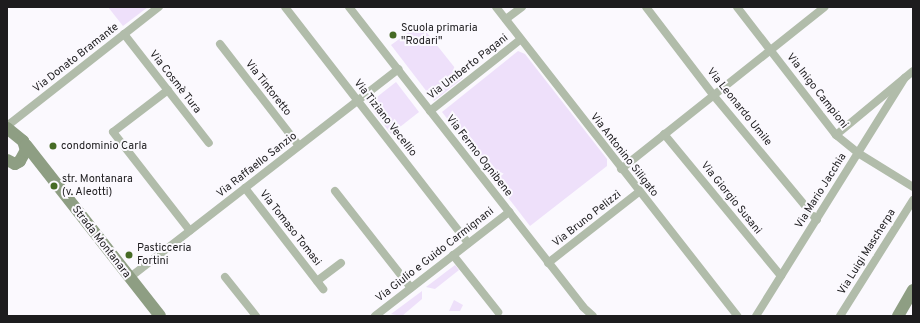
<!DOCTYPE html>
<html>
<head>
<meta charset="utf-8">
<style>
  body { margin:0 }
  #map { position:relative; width:920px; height:323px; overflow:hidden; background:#fbf9fe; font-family:Overpass,sans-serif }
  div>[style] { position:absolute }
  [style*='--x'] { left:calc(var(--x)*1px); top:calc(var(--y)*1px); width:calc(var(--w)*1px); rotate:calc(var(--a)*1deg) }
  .green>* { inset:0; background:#eee0fa }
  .street>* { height:8px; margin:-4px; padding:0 4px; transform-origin:4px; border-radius:4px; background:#b1bcaa }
  .secondary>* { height:12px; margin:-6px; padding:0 6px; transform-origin:6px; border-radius:6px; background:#8e9e83 }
  .dots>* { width:11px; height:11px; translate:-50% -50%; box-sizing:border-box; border:2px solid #fbf9fe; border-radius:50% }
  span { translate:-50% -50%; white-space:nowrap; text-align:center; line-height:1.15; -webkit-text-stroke:4px #fbf9fe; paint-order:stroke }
  .poi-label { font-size:11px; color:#1d1c1e }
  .left { translate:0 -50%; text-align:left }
  .street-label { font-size:11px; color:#1d1c1e }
  .frame { position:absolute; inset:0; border:8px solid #1d1c1e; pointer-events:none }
</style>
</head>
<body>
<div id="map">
  <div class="green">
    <i style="clip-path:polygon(108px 7px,148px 7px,123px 26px)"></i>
    <i style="clip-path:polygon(420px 24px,463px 78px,434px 101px,391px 45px)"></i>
    <i style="clip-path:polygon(518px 51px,525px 54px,607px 159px,607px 166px,530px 226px,442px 112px)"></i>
    <i style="clip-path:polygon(396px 82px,419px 112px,391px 134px,368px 104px)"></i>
    <i style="clip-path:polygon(455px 265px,459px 270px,435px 289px,426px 287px)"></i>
    <i style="clip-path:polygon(422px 291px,422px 299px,402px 316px,391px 314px)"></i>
    <i style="clip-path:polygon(454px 300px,463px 305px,460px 311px,449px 311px)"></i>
  </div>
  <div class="street">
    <i style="--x:285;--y:7;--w:299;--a:52.2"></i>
    <i style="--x:349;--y:7;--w:380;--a:52"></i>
    <i style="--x:583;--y:307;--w:13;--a:42"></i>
    <i style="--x:496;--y:7;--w:392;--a:52"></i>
    <i style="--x:646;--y:7;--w:112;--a:52.6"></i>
    <i style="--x:714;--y:96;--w:161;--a:50.3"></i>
    <i style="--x:737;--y:7;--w:162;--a:52.3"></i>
    <i style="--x:836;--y:135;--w:28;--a:39"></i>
    <i style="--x:858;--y:153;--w:65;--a:31.7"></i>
    <i style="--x:506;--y:19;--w:20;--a:-37"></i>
    <i style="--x:124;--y:34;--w:138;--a:52.1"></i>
    <i style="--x:220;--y:44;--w:129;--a:52.2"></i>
    <i style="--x:168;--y:90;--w:69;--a:142.6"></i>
    <i style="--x:113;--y:132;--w:125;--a:52.1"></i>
    <i style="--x:430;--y:111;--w:115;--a:-38.3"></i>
    <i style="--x:7;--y:126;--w:193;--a:-38.1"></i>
    <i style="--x:664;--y:134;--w:184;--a:50.5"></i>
    <i style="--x:836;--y:135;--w:100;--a:-39.7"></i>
    <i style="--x:621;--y:169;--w:260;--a:-38.5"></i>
    <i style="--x:245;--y:188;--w:128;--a:52.3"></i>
    <i style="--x:335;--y:191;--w:123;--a:51.9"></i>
    <i style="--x:453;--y:255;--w:73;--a:51.7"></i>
    <i style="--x:548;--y:263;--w:115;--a:-38"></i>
    <i style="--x:225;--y:277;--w:50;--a:51.5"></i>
    <i style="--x:129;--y:278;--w:341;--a:-37.8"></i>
    <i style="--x:317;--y:281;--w:30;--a:-37"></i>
    <i style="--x:375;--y:316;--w:170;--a:-37.8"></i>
    <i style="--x:756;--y:316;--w:281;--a:-58"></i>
    <i style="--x:840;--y:316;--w:137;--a:-57.8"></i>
  </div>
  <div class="secondary">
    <i style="--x:7;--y:128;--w:21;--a:39"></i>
    <i style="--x:23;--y:141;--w:9;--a:72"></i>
    <i style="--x:26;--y:150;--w:13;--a:119"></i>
    <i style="--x:20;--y:161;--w:6;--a:149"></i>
    <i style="--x:15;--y:164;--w:9;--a:-153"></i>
    <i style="--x:26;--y:145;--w:217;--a:51.9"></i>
    <i style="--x:898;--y:316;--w:30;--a:-60"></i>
  </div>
  <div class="dots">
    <i style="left:393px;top:35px;background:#466b25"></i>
    <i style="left:53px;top:146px;background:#466b25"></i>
    <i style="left:54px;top:186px;background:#466b25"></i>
    <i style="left:129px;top:255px;background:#466b25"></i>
  </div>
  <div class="poi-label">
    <span class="left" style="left:401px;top:35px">Scuola primaria<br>"Rodari"</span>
    <span class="left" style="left:61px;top:146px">condominio Carla</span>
    <span class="left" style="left:62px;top:186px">str. Montanara<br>(v. Aleotti)</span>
    <span class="left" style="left:137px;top:255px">Pasticceria<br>Fortini</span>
  </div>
  <div class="street-label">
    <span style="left:76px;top:58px;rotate:-38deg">Via Donato Bramante</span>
    <span style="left:468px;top:67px;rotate:-38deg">Via Umberto Pagani</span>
    <span style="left:175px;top:82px;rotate:52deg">Via Cosmè Tura</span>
    <span style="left:268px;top:88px;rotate:52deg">Via Tintoretto</span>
    <span style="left:817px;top:91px;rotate:52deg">Via Inigo Campioni</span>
    <span style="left:739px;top:107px;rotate:51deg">Via Leonardo Umile</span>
    <span style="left:385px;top:118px;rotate:52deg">Via Tiziano Vecellio</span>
    <span style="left:624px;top:155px;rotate:52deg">Via Antonino Siligato</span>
    <span style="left:479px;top:156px;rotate:52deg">Via Fermo Ognibene</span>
    <span style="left:257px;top:165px;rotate:-38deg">Via Raffaello Sanzio</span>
    <span style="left:821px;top:191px;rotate:-58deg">Via Mario Jacchia</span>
    <span style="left:731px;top:198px;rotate:51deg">Via Giorgio Susani</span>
    <span style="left:587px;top:219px;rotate:-38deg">Via Bruno Pelizzi</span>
    <span style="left:290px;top:228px;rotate:52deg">Via Tomaso Tomasi</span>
    <span style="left:101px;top:242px;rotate:52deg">Strada Montanara</span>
    <span style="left:867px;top:252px;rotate:-58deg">Via Luigi Mascherpa</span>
    <span style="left:435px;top:255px;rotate:-38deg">Via Giulio e Guido Carmignani</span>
  </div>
  <div class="frame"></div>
</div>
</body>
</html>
